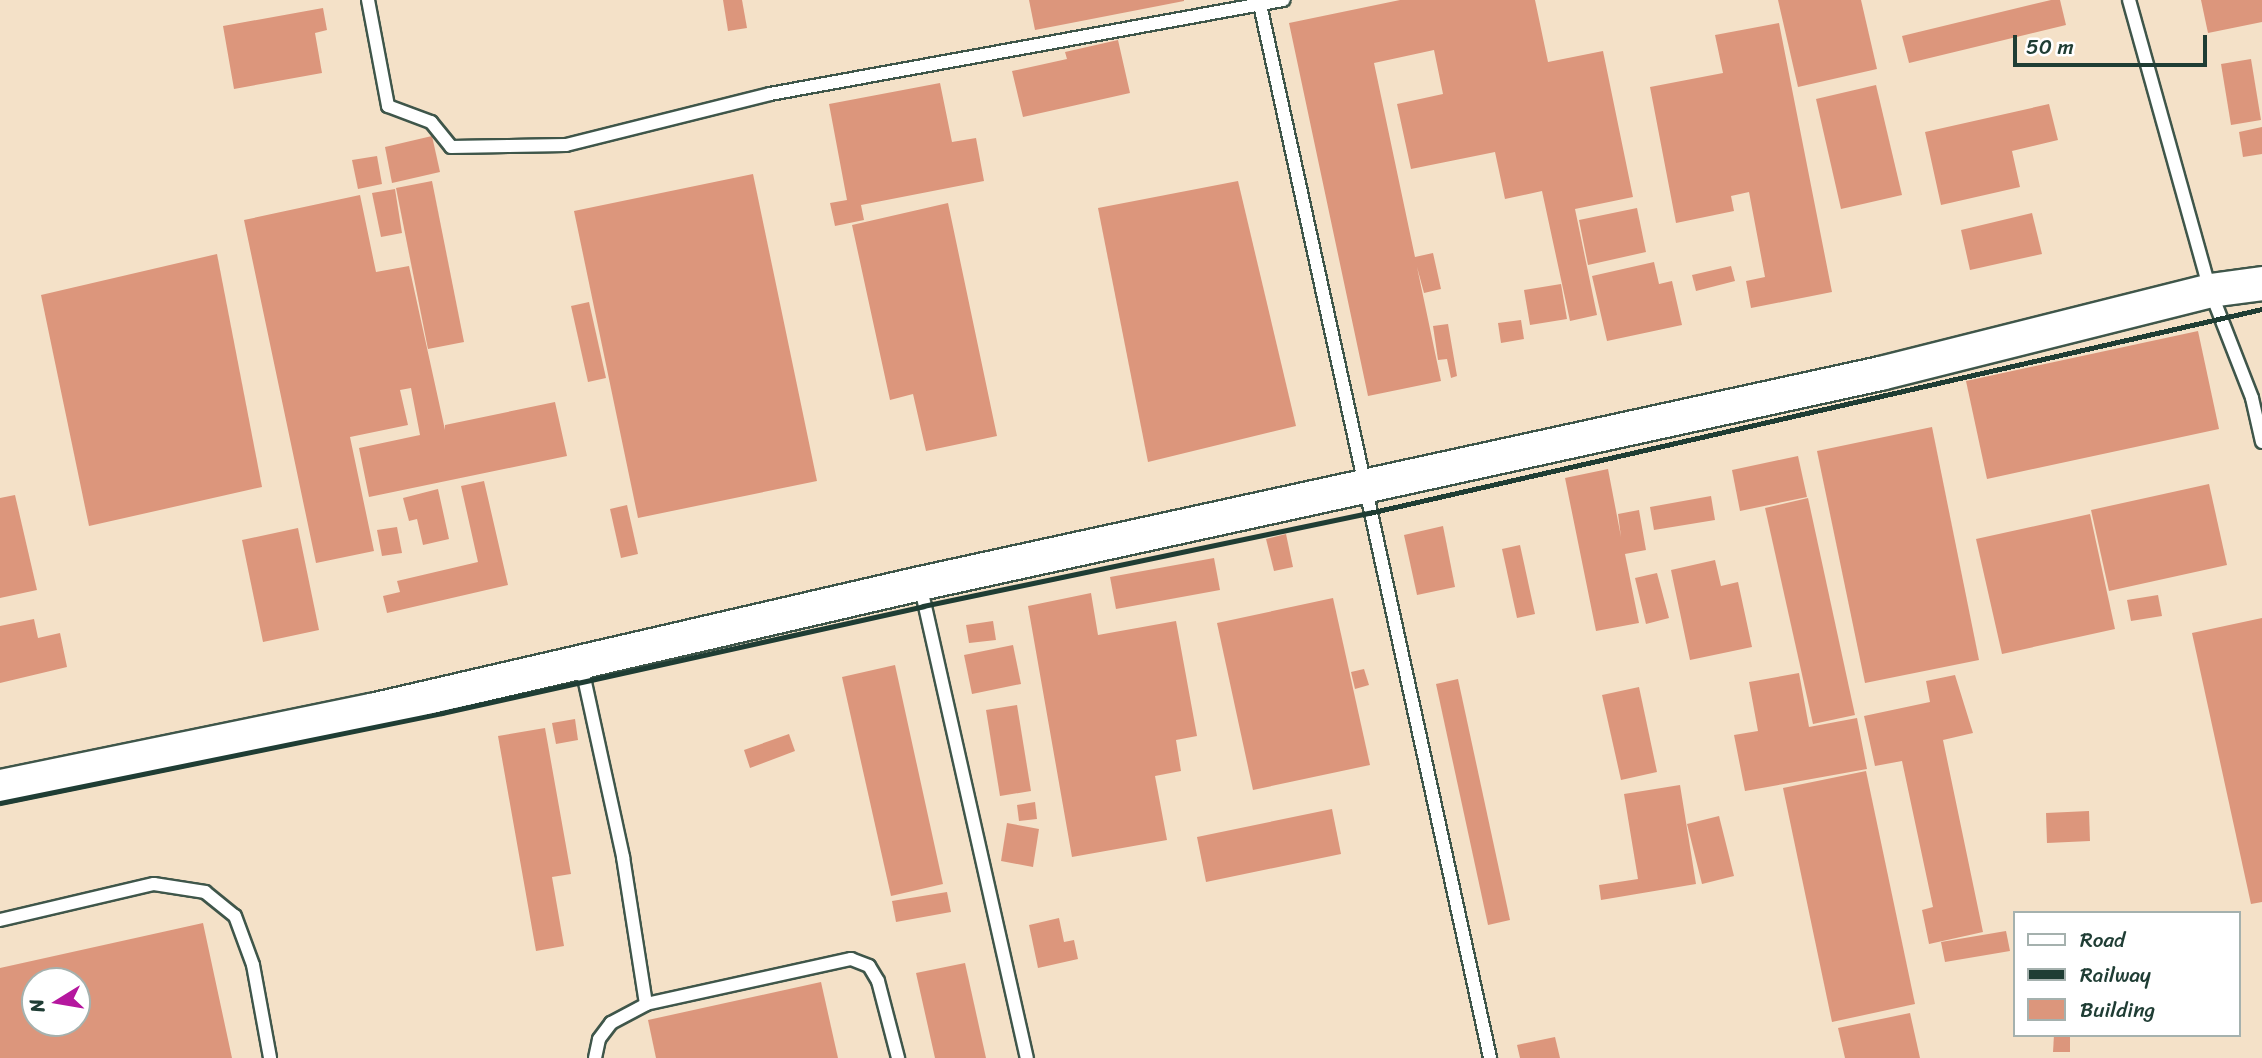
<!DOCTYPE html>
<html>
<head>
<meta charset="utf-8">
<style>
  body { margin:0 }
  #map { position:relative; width:2262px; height:1058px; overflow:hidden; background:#f4e1c8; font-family:Sriracha,sans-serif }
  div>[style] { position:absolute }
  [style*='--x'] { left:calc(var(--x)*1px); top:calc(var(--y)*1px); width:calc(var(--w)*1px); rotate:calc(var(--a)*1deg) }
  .building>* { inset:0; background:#dc967c }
  .roads { filter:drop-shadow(2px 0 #3f564a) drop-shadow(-2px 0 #3f564a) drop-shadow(0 2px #3f564a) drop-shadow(0 -2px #3f564a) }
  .service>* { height:12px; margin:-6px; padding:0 6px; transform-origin:6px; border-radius:6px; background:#fff }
  .tertiary>* { height:33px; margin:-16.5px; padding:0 16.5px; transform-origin:16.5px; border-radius:16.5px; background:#fff }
  .rail>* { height:5px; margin:-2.5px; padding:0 2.5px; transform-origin:2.5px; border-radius:2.5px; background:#1f3d34 }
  span { translate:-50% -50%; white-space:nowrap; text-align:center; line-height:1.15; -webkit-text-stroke:6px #fff; paint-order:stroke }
  .legend { position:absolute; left:2013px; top:911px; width:228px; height:126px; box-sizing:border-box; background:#fff; border:2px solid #a5b1ae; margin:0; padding:9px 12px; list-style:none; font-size:21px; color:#1f3d34 }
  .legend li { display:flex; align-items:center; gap:14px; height:35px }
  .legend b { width:35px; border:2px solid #a5b1ae }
  .north { position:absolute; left:21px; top:967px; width:70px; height:70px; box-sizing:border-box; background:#fff; border:2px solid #a5b1ae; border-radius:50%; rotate:259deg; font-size:19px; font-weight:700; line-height:28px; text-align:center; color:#1f3d34 }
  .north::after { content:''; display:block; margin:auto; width:24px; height:32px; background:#b5179e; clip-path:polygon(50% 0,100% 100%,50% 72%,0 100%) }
  .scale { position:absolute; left:2013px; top:35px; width:194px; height:32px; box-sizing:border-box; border:4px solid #1f3d34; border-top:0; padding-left:9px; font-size:21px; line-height:24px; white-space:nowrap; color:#1f3d34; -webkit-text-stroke:5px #fff; paint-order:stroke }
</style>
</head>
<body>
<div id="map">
  <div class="building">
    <i style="clip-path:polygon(723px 0,742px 0,747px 28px,728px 31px)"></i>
    <i style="clip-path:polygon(1029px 0,1184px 0,1184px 1px,1035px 30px)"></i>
    <i style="clip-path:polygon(1400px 0,1535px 0,1548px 62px,1603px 51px,1633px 197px,1575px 209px,1597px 315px,1570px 321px,1542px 191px,1505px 199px,1495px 152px,1411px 169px,1397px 104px,1443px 94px,1434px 50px,1374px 63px,1415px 257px,1433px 253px,1441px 289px,1424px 293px,1417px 267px,1441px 381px,1368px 396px,1289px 23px)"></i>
    <i style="clip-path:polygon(1778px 0,1861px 0,1877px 69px,1798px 87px)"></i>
    <i style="clip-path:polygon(2051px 0,2060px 0,2066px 25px,1909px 63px,1902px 36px)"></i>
    <i style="clip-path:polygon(2201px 0,2262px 0,2262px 22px,2208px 33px)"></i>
    <i style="clip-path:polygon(323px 8px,327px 30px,315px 33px,322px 73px,234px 89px,223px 26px)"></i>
    <i style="clip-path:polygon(1779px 23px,1832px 292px,1751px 308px,1746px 281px,1765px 277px,1749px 192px,1731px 196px,1734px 211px,1676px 223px,1650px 87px,1723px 73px,1715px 35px)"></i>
    <i style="clip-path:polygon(1118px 40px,1130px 93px,1023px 117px,1012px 71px,1067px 59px,1065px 52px)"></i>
    <i style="clip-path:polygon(2251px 59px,2261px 120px,2231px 125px,2221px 64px)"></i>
    <i style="clip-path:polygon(940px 83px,952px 142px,976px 138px,984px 181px,861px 205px,864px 220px,835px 226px,830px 203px,847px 200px,829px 104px)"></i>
    <i style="clip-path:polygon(1876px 85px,1902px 195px,1841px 209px,1816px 99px)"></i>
    <i style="clip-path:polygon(2049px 104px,2058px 140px,2012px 151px,2020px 187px,1941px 205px,1925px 132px)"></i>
    <i style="clip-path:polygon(2262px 127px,2262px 154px,2243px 157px,2239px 132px)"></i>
    <i style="clip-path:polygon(432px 136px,440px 172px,392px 183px,385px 147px)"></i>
    <i style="clip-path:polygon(377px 156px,382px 184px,358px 189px,352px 160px)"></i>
    <i style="clip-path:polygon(753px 174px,817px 481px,638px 518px,574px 211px)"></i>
    <i style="clip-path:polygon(432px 181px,464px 342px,428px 349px,396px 188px)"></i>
    <i style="clip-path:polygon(1238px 181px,1296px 426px,1148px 462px,1098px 208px)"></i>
    <i style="clip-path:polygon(395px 189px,402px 233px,381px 237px,372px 193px)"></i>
    <i style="clip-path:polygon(360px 195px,376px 272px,409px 266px,445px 430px,445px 425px,555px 402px,567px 456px,369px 497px,359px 448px,420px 435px,411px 388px,400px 390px,408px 425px,350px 437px,374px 551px,316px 563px,244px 220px)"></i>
    <i style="clip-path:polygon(948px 203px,997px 436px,926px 451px,913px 394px,890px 400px,852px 225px)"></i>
    <i style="clip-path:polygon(1637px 208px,1646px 252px,1588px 265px,1579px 220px)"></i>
    <i style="clip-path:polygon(2032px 213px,2042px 254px,1970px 270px,1961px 230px)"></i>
    <i style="clip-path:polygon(217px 254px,262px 487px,89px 526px,41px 295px)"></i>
    <i style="clip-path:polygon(1654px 262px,1659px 284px,1672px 281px,1682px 325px,1607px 341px,1592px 276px)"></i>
    <i style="clip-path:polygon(1731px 266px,1735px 281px,1696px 291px,1692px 275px)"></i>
    <i style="clip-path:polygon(1561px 284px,1567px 319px,1530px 325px,1524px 290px)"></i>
    <i style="clip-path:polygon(589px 302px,606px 378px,588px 382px,571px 306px)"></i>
    <i style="clip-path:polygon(1521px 320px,1524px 339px,1501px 343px,1498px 323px)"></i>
    <i style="clip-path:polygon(1448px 324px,1457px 376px,1451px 378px,1447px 359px,1438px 360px,1433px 326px)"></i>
    <i style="clip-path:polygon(2198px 331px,2219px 429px,1987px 479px,1966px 381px)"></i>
    <i style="clip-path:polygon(1932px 427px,1979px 660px,1865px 683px,1817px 451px)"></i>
    <i style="clip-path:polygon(1798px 456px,1807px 497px,1740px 511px,1732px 470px)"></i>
    <i style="clip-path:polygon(1608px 469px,1621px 537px,1618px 514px,1639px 510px,1646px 550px,1625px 554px,1639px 623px,1596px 631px,1565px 478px)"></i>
    <i style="clip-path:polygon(484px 481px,508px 585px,387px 613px,383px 596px,400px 592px,397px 581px,478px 562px,461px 486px)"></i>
    <i style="clip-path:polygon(2209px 484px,2227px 565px,2109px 591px,2091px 510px)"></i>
    <i style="clip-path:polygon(438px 489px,449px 539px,423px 545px,417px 519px,409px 521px,403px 498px)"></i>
    <i style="clip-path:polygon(15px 495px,37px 590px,0 598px,0 498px)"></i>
    <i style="clip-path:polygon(1711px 496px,1715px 520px,1654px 530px,1650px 507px)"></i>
    <i style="clip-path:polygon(1808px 498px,1855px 715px,1813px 724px,1765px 508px)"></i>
    <i style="clip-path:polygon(627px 505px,638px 554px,621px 558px,610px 509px)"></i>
    <i style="clip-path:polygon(2090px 514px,2115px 629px,2002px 654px,1976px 539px)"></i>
    <i style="clip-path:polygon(1443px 526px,1455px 587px,1417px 595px,1404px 535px)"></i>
    <i style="clip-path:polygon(397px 527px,402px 553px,382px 556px,377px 530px)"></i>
    <i style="clip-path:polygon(298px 528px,319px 630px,263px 642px,242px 540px)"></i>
    <i style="clip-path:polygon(1286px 534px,1293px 567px,1274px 571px,1266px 539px)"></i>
    <i style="clip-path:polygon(1520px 545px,1535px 614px,1517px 618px,1502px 549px)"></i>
    <i style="clip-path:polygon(1214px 558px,1220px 590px,1116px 609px,1110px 577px)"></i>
    <i style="clip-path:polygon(1715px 560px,1721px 586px,1738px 582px,1752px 647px,1690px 660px,1671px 570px)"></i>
    <i style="clip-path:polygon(1657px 573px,1669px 618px,1646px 624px,1635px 578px)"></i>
    <i style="clip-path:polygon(1091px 593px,1098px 635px,1176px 621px,1197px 736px,1176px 740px,1181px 771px,1155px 776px,1167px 840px,1072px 857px,1028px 606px)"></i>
    <i style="clip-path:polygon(2158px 595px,2162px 616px,2131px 621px,2127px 600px)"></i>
    <i style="clip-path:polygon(1333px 598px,1370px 765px,1253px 790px,1217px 623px)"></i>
    <i style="clip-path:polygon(2262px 618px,2262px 902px,2251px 904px,2192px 633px)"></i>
    <i style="clip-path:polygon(34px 619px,38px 638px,60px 633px,67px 667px,0 683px,0 626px)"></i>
    <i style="clip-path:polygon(993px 621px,996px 640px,969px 643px,966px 625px)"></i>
    <i style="clip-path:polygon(1013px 645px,1021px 684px,972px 694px,964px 655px)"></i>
    <i style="clip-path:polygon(895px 665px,943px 884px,891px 896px,842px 677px)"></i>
    <i style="clip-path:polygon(1364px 669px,1369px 685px,1355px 689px,1351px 672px)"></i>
    <i style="clip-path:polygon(1799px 673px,1809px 727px,1857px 718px,1867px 769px,1745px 791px,1734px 735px,1758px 731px,1749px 682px)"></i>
    <i style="clip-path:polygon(1955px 675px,1973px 733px,1943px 740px,1983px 932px,1929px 944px,1922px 910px,1933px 907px,1902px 761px,1875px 766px,1864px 716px,1930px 702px,1926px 681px)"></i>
    <i style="clip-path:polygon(1458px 679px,1510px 920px,1488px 925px,1436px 684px)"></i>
    <i style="clip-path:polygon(1639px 687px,1657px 772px,1621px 780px,1602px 695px)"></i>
    <i style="clip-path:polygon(1017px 705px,1031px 791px,1000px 796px,986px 710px)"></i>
    <i style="clip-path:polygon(575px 719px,578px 740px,556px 744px,552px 723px)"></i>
    <i style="clip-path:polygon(545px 728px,571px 874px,552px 877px,564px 946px,536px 951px,498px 736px)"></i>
    <i style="clip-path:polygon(789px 734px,795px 751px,750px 768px,744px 750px)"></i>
    <i style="clip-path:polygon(1866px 771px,1915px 1004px,1832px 1022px,1783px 788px)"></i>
    <i style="clip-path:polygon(1680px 785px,1696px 884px,1601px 900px,1599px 885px,1638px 879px,1624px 794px)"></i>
    <i style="clip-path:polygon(1035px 802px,1037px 819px,1019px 821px,1017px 805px)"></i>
    <i style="clip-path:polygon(1332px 809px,1341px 854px,1206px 882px,1197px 837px)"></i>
    <i style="clip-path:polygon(2089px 811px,2090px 841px,2047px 843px,2046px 813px)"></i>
    <i style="clip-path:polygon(1719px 816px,1734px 876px,1702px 884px,1687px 824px)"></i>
    <i style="clip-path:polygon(1007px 823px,1039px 829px,1033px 867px,1001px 861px)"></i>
    <i style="clip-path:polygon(947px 892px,951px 912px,896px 922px,892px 901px)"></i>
    <i style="clip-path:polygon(1059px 918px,1064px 942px,1074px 940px,1078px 959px,1038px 968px,1029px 925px)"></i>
    <i style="clip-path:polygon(evenodd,203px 923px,232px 1058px,0 1058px,0 968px,203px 923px,35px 981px,77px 981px,77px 1023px,35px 1023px,35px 981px)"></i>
    <i style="clip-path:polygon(2006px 931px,2010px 951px,1945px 962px,1941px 942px)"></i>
    <i style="clip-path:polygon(965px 963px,986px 1058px,935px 1058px,916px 973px)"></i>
    <i style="clip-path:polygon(821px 982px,838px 1058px,656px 1058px,648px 1020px)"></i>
    <i style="clip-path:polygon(1910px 1013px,1920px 1058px,1845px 1058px,1838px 1028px)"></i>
    <i style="clip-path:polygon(2054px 1035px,2070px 1035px,2070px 1052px,2053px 1052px)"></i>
    <i style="clip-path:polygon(1555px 1037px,1560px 1058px,1520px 1058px,1517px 1045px)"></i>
  </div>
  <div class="roads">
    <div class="service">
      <i style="--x:368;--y:0;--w:108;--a:79.3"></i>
      <i style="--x:388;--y:106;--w:46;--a:20.4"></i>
      <i style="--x:431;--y:122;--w:32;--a:51"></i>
      <i style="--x:451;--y:147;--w:115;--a:-1"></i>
      <i style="--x:566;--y:145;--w:210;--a:-14"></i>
      <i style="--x:770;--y:94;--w:522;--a:-10.38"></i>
      <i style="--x:1259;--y:0;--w:1083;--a:77.68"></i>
      <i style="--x:2129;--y:0;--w:301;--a:74.4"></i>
      <i style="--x:2210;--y:290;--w:116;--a:68.7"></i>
      <i style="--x:2252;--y:398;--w:45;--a:77.2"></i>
      <i style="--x:920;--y:584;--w:486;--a:77.3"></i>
      <i style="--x:581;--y:664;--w:198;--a:77.7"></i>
      <i style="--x:623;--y:857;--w:149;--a:81.1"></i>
      <i style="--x:0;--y:920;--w:158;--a:-13.2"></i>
      <i style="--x:154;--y:884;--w:52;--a:8.9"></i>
      <i style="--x:205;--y:892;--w:38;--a:39"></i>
      <i style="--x:235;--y:916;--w:52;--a:69.8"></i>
      <i style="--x:253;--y:965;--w:95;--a:79.6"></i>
      <i style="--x:595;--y:1058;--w:19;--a:-78"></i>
      <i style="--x:599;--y:1039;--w:20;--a:-53"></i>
      <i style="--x:611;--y:1023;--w:40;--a:-28"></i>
      <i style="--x:646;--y:1004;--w:210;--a:-12.4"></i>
      <i style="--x:851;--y:959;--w:19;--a:21"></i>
      <i style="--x:869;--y:966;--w:17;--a:59"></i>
      <i style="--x:878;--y:981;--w:80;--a:75.4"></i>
    </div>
    <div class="tertiary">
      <i style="--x:0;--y:786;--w:379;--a:-11.6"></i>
      <i style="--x:371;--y:710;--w:563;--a:-13.03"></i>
      <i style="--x:920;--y:583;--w:983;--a:-12.34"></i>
      <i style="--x:1880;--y:373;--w:340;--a:-14.1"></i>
      <i style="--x:2210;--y:290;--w:52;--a:-7.7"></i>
    </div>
  </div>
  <div class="rail">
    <i style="--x:0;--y:803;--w:451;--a:-11.5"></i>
    <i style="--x:442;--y:713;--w:493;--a:-12.5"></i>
    <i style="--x:923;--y:606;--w:456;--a:-11.8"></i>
    <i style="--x:1369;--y:513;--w:916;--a:-12.87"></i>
  </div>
  <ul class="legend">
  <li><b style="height:9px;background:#fff"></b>Road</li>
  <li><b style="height:9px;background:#1f3d34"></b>Railway</li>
  <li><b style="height:19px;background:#dc967c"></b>Building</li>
  </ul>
  <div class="north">N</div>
  <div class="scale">50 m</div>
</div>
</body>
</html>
